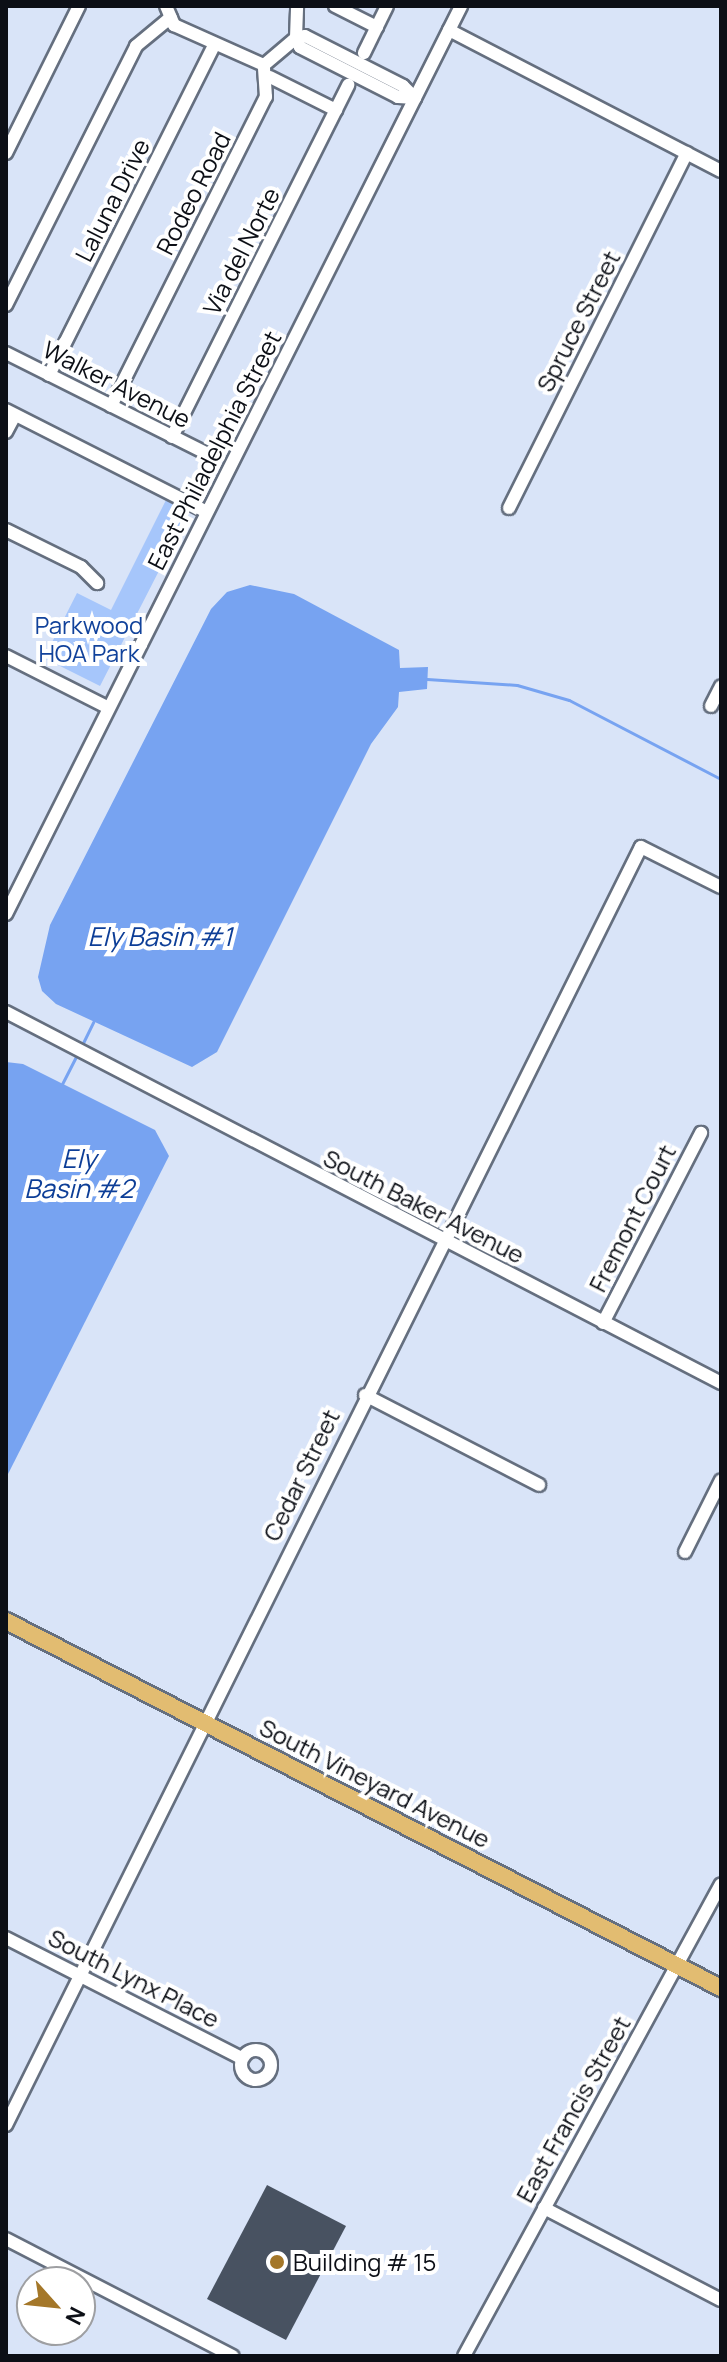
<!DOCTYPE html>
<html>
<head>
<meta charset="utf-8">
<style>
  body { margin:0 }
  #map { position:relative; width:727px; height:2362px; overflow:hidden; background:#d9e4f8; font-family:Manrope,sans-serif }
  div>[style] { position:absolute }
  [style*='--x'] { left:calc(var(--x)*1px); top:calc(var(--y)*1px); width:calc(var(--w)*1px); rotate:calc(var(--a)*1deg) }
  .green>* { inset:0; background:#a6c6fb }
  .water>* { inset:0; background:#77a3f1 }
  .stream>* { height:3px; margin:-1.5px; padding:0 1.5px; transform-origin:1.5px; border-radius:1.5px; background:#77a3f1 }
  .building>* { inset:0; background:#485261 }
  .roads { filter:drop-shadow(2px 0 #656f7f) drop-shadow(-2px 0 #656f7f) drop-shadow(0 2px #656f7f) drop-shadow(0 -2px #656f7f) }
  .minor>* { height:12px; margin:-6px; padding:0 6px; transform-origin:6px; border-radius:6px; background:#fff }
  .minor>.ring { margin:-6px; padding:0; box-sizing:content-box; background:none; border:12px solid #fff; border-radius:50% }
  .major>* { height:16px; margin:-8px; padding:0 8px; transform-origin:8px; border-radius:8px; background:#e2bc71 }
  .dots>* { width:22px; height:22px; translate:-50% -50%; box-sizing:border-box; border:4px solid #fff; border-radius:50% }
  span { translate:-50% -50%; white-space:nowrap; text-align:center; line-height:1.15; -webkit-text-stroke:8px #fff; paint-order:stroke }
  .street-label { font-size:24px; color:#0c0f16 }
  .park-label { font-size:24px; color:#11429b }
  .poi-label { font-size:24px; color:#0c0f16 }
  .left { translate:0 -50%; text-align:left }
  .water-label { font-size:26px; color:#0d3e97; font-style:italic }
  .frame { position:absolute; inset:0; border:8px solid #0c0f16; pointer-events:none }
  .north { position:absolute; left:16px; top:2266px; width:80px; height:80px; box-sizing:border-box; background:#fff; border:2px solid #9e9fa2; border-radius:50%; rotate:117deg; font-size:22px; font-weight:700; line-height:32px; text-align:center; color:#0c0f16 }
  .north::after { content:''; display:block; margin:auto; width:28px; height:36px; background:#a47729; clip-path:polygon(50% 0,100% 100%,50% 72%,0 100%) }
</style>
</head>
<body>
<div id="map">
  <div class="green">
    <i style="clip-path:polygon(166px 500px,183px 510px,185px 520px,100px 686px,44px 658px,77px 593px,111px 610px)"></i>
  </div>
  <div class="water">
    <i style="clip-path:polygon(250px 585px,294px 594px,399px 650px,400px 668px,428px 667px,427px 689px,399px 692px,398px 707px,371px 744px,217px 1052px,192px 1067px,56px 1004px,42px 991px,38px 977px,50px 925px,211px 609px,227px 592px)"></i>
    <i style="clip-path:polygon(6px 1062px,23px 1064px,155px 1130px,169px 1156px,6px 1478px)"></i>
  </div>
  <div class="stream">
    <i style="--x:427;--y:679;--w:90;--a:3.8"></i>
    <i style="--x:517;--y:685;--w:54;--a:16.1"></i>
    <i style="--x:569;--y:700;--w:171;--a:27.5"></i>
    <i style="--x:81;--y:1047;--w:28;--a:-64"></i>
    <i style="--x:62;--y:1084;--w:34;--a:-63"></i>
  </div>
  <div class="building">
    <i style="clip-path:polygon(267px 2185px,346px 2226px,286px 2340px,207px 2299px)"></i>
  </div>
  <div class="roads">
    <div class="minor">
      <i style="--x:166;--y:6;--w:21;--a:67"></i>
      <i style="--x:174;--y:25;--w:98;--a:24"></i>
      <i style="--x:335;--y:6;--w:47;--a:26.6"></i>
      <i style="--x:449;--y:30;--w:306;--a:27.4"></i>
      <i style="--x:305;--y:36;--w:110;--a:27"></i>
      <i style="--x:403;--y:86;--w:17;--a:45"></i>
      <i style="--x:415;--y:98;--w:17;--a:-177"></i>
      <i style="--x:398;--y:97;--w:110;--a:-153"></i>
      <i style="--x:300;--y:47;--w:10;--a:-114"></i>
      <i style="--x:296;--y:38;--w:9;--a:-13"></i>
      <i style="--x:364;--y:53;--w:52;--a:-63.9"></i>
      <i style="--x:264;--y:65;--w:42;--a:-40.2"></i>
      <i style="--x:296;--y:38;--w:32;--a:-88"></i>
      <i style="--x:270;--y:77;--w:74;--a:26.6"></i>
      <i style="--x:6;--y:153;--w:164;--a:-63.6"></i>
      <i style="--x:6;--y:305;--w:290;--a:-63.3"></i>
      <i style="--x:136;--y:46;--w:45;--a:-39.6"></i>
      <i style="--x:6;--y:353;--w:226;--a:26.6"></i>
      <i style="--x:49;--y:375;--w:369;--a:-63.4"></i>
      <i style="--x:111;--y:406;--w:346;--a:-63.4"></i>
      <i style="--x:266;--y:97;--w:32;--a:-94"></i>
      <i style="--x:6;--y:410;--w:225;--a:26.9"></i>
      <i style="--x:6;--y:432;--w:19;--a:-62"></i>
      <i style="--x:172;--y:437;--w:394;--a:-63.4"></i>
      <i style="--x:509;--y:508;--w:397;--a:-63.4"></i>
      <i style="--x:6;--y:530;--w:84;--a:26.3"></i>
      <i style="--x:81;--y:567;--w:23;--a:45"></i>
      <i style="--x:6;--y:656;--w:115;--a:26.8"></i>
      <i style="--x:711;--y:706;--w:22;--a:-63"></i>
      <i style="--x:6;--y:914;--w:1016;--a:-63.38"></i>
      <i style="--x:6;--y:1012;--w:806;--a:27.42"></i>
      <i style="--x:603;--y:1323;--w:214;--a:-62.7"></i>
      <i style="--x:365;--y:1395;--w:196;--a:27.3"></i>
      <i style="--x:685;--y:1552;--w:80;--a:-63.4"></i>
      <i style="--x:6;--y:1938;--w:265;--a:27"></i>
      <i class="ring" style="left:241px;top:2050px;width:18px;height:18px"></i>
      <i style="--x:6;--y:2125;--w:1427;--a:-63.58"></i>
      <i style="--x:641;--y:847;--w:89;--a:26.6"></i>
      <i style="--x:544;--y:2208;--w:199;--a:27.5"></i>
      <i style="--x:6;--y:2239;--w:255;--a:27.3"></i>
      <i style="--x:464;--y:2356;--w:537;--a:-61.43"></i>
    </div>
    <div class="major">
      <i style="--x:6;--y:1621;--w:804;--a:27.17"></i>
    </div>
  </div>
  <div class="dots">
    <i style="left:277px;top:2262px;background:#a47729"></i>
  </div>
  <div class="street-label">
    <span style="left:193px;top:193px;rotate:-63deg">Rodeo Road</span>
    <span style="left:112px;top:200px;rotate:-63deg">Laluna Drive</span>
    <span style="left:241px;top:251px;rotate:-63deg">Via del Norte</span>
    <span style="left:578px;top:321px;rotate:-63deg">Spruce Street</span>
    <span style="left:117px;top:384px;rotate:27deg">Walker Avenue</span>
    <span style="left:214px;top:450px;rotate:-63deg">East Philadelphia Street</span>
    <span style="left:424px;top:1206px;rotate:27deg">South Baker Avenue</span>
    <span style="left:632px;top:1218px;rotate:-63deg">Fremont Court</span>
    <span style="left:301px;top:1475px;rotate:-64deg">Cedar Street</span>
    <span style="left:375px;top:1783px;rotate:27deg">South Vineyard Avenue</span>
    <span style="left:134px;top:1978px;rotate:27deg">South Lynx Place</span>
    <span style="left:573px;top:2109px;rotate:-61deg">East Francis Street</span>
  </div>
  <div class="park-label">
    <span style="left:89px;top:639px">Parkwood<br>HOA Park</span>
  </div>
  <div class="poi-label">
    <span class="left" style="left:293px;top:2262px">Building # 15</span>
  </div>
  <div class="water-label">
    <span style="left:160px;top:937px">Ely Basin #1</span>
    <span style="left:79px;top:1174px">Ely<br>Basin #2</span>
  </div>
  <div class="frame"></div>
  <div class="north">N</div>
</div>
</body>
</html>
